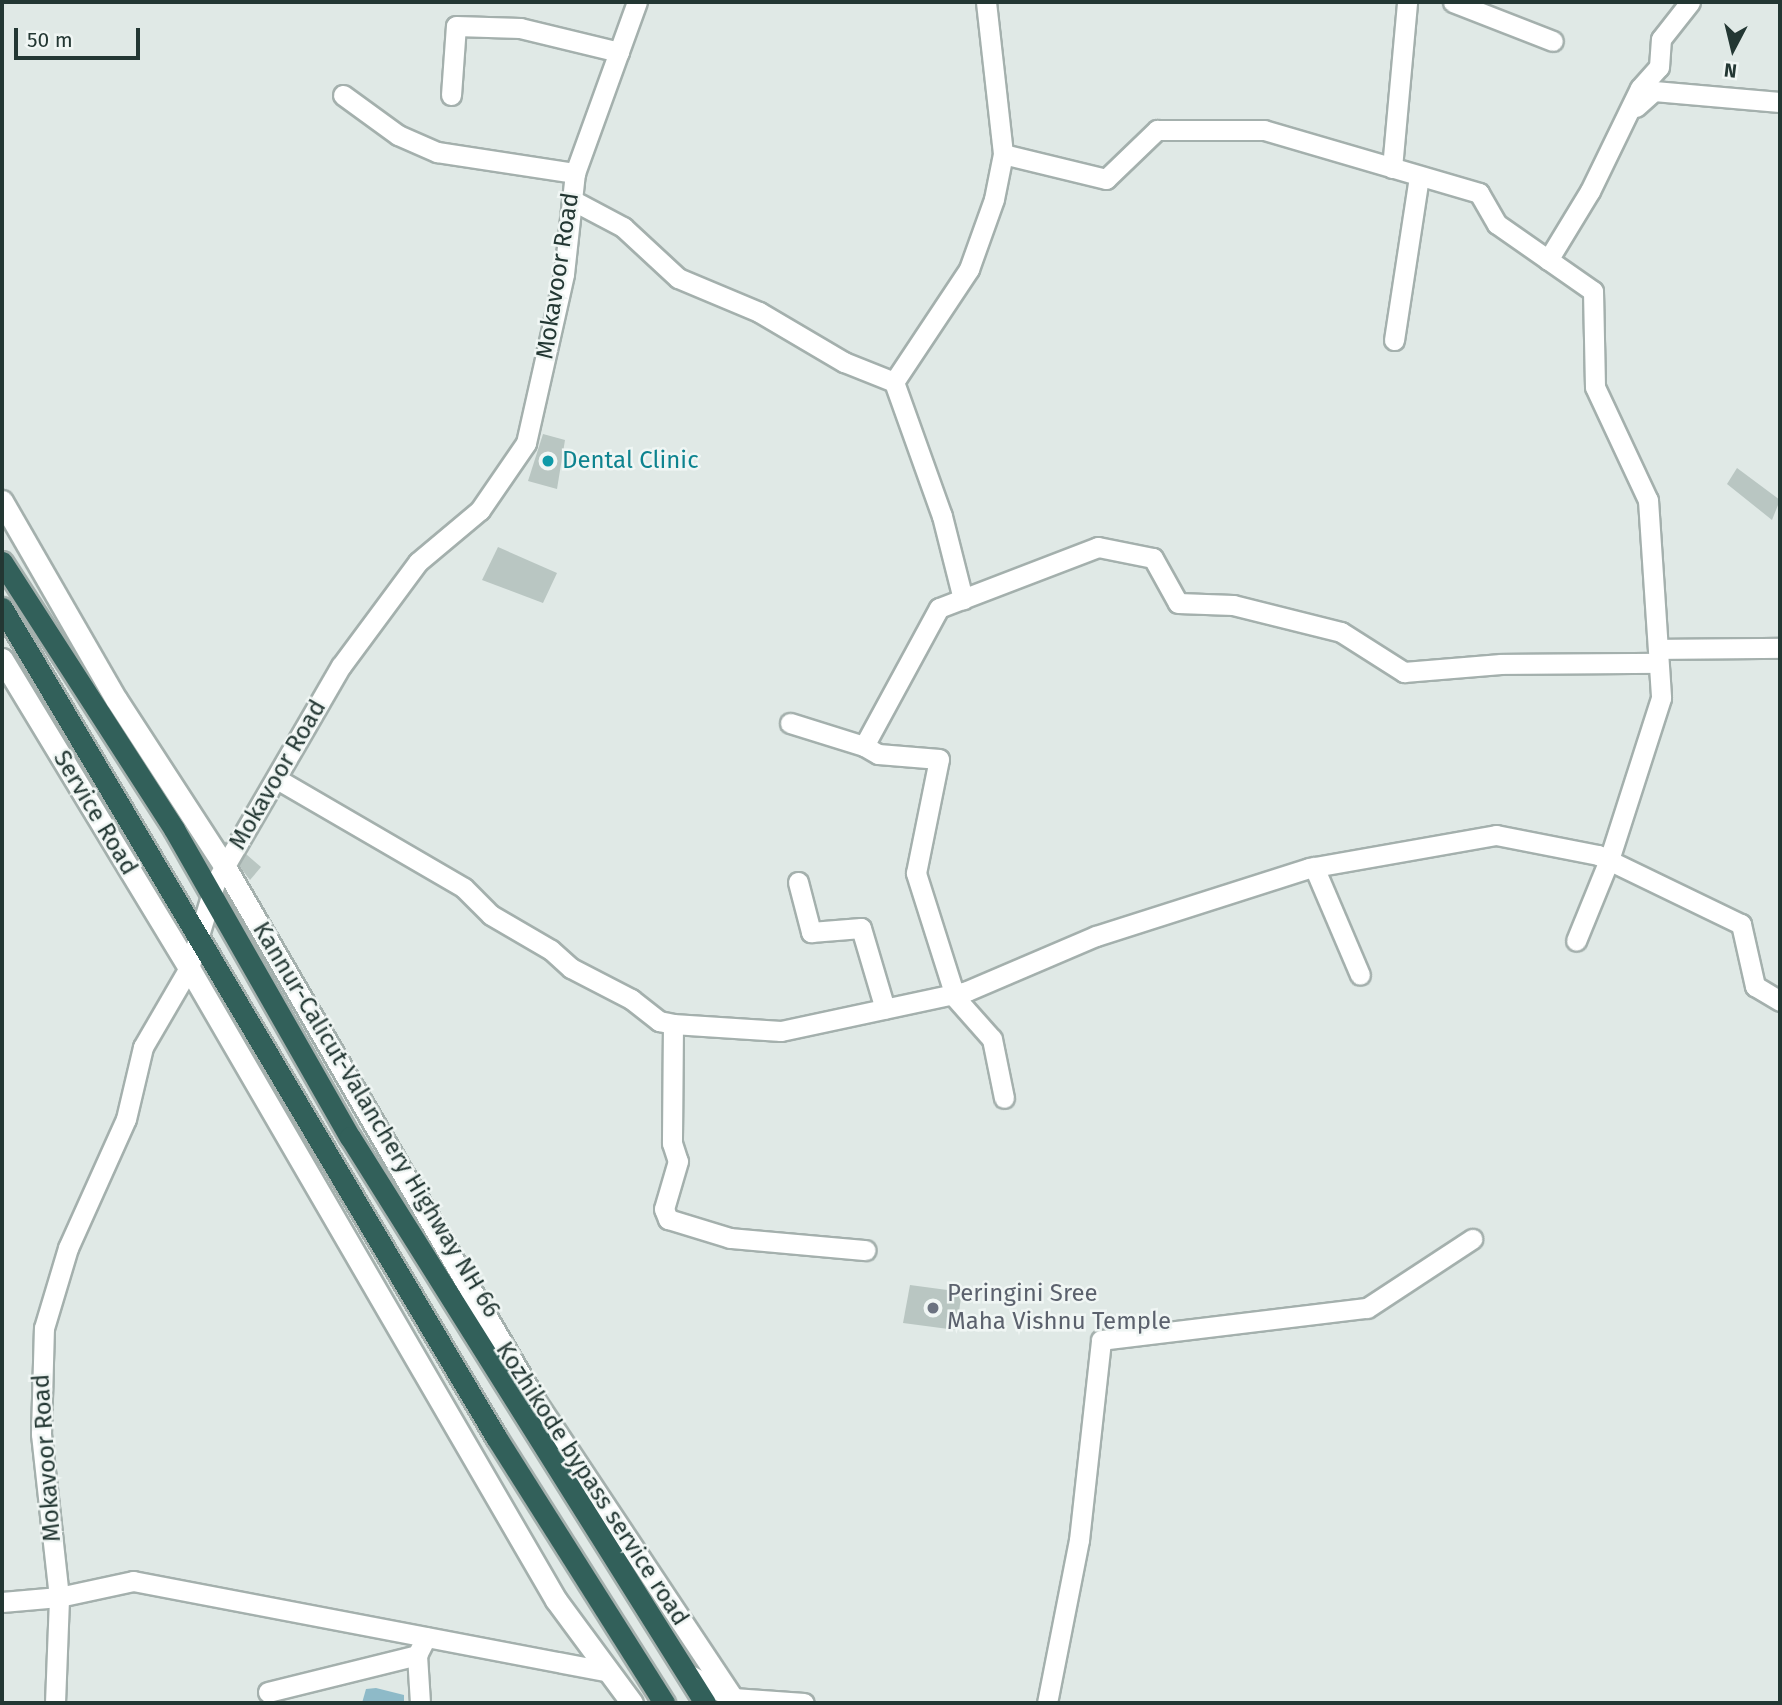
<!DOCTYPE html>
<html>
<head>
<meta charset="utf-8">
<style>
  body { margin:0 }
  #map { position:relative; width:1782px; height:1705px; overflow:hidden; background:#e0e9e6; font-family:"Fira Sans",sans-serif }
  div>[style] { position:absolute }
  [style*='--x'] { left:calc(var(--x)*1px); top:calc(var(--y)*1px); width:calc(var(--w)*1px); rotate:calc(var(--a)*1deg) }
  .water>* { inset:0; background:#8ebac8 }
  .building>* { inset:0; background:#b9c6c2 }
  .roads { filter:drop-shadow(2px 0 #a4b0ad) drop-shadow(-2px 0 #a4b0ad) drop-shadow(0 2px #a4b0ad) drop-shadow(0 -2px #a4b0ad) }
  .street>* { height:19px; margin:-9.5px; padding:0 9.5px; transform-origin:9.5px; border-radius:9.5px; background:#fff }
  .secondary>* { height:21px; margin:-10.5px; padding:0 10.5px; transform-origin:10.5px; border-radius:10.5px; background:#fff }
  .highway>* { height:21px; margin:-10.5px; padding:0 10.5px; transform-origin:10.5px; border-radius:10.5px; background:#32605a }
  .dots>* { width:19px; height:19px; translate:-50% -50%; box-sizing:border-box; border:4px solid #f0f6f4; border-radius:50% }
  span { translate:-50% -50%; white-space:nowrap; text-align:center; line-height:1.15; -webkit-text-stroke:5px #f0f6f4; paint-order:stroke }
  .street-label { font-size:24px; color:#233733 }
  .culture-label { font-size:24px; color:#0d838f }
  .left { translate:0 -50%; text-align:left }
  .worship-label { font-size:24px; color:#5b616d }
  .frame { position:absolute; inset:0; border:4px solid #233733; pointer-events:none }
  .north { position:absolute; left:1698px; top:14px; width:70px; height:70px; -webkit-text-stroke:5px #f0f6f4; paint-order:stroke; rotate:187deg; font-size:19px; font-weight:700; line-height:28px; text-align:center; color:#233733 }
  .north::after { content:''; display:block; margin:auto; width:24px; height:32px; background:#233733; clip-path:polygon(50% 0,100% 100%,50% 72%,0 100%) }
  .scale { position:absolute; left:14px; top:28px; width:126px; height:32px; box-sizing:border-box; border:4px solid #233733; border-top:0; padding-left:9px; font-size:21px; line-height:24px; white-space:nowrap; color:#233733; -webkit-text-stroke:5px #f0f6f4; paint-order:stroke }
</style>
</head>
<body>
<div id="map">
  <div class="water">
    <i style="clip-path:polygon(376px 1688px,404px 1695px,404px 1703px,362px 1703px,366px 1689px)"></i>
  </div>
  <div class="building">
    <i style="clip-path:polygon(543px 434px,565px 440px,557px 489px,528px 481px)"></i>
    <i style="clip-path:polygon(1737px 468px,1780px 500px,1772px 520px,1727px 484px)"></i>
    <i style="clip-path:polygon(498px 547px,557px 573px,543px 603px,482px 580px)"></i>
    <i style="clip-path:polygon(246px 854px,261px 867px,250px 880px,239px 866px)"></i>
    <i style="clip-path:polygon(910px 1285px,962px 1292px,956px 1330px,903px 1323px)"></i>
  </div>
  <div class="roads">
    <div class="street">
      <i style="--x:986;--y:2;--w:153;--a:83.6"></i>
      <i style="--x:1003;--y:154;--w:106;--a:13.6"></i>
      <i style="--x:1106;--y:179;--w:71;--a:-43.9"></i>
      <i style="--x:1157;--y:130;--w:107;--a:0"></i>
      <i style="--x:1264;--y:130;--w:224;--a:16.3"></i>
      <i style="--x:1479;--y:193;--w:36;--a:60"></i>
      <i style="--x:1497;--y:224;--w:117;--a:34.9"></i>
      <i style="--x:1593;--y:291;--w:96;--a:88.8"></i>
      <i style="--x:1595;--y:387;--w:125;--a:64.9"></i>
      <i style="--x:1648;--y:500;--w:198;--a:86.2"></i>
      <i style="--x:1661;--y:698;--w:170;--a:107.8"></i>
      <i style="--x:1609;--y:860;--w:87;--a:112.2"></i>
      <i style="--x:1453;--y:2;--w:107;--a:21.3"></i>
      <i style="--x:343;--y:95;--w:68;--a:36"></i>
      <i style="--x:398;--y:135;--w:43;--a:23.6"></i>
      <i style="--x:437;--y:152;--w:140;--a:8.7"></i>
      <i style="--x:451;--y:95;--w:69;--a:-85.9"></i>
      <i style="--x:456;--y:26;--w:64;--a:1.8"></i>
      <i style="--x:520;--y:28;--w:102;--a:13.6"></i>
      <i style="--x:1636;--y:107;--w:24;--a:-42"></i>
      <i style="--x:1654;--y:91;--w:126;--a:5"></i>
      <i style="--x:1392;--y:168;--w:167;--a:-84.8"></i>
      <i style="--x:572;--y:200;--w:58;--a:27.9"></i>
      <i style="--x:623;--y:227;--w:75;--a:42.8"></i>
      <i style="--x:678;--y:278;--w:88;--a:22.8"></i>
      <i style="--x:759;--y:312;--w:99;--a:30.5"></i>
      <i style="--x:844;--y:362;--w:54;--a:21.8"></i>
      <i style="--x:894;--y:382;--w:142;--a:70.3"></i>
      <i style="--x:942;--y:516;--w:86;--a:75.8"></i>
      <i style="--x:1548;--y:260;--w:81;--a:-58.7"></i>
      <i style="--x:1590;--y:191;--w:114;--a:-64.1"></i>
      <i style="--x:1640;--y:88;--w:28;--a:-48"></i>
      <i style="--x:1659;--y:67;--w:28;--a:-86"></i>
      <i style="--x:1661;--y:39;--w:47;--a:-51.9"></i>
      <i style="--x:1394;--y:340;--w:166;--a:-81.3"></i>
      <i style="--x:894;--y:382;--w:136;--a:-56.4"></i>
      <i style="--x:969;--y:269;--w:74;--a:-70.3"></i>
      <i style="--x:994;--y:199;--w:46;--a:-78.7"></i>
      <i style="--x:1658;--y:649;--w:122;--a:-0.5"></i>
      <i style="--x:790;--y:723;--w:77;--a:17.3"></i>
      <i style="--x:277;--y:779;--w:216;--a:30.2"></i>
      <i style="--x:464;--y:888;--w:38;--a:45"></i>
      <i style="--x:491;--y:915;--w:69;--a:30.3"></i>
      <i style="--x:551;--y:950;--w:27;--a:42"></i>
      <i style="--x:571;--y:968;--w:68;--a:27.3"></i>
      <i style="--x:631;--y:999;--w:36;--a:38"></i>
      <i style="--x:659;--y:1021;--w:14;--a:12"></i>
      <i style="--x:673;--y:1024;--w:108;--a:3.7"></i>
      <i style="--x:781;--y:1031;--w:190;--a:-12.1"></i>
      <i style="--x:967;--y:991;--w:140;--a:-23.1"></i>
      <i style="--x:1096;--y:936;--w:224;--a:-17.7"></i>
      <i style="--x:1309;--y:868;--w:190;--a:-10"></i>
      <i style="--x:1496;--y:835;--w:104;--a:11.1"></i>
      <i style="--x:1598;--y:855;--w:159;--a:25.8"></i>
      <i style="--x:1741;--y:924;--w:64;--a:77.3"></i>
      <i style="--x:1755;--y:986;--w:29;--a:31"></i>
      <i style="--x:1314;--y:867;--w:117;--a:66.9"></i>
      <i style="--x:798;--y:882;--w:52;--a:75.4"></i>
      <i style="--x:811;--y:932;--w:50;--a:-4.6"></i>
      <i style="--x:861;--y:928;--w:84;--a:73.5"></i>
      <i style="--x:954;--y:993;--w:126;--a:-107.6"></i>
      <i style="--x:916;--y:873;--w:116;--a:-78.6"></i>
      <i style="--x:939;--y:759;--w:61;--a:-175.3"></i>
      <i style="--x:878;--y:754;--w:16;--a:-150"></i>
      <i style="--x:864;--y:746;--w:157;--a:-61.5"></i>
      <i style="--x:939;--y:608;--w:170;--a:-21"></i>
      <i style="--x:1098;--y:547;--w:56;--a:11.3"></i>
      <i style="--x:1153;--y:558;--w:51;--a:60.9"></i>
      <i style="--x:1178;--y:603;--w:55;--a:2.1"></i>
      <i style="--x:1233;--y:605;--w:111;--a:14"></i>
      <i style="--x:1341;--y:632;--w:75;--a:32.4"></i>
      <i style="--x:1404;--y:672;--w:97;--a:-4.7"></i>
      <i style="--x:1501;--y:664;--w:157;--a:-0.4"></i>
      <i style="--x:952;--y:994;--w:60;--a:48.4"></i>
      <i style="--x:992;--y:1039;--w:60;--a:78.5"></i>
      <i style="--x:673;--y:1024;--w:119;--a:90.5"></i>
      <i style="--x:672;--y:1143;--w:19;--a:72"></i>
      <i style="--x:678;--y:1161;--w:50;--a:106.3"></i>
      <i style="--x:664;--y:1209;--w:11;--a:68"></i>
      <i style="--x:668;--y:1219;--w:65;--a:17"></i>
      <i style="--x:730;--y:1238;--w:136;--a:5.1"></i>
      <i style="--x:2;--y:1602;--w:57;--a:-5"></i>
      <i style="--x:59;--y:1597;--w:164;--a:-96.3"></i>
      <i style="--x:41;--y:1434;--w:106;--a:-88.4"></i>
      <i style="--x:44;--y:1328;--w:84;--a:-73.3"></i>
      <i style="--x:68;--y:1248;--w:141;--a:-65.8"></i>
      <i style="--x:126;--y:1119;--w:74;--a:-76.7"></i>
      <i style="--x:143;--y:1047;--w:91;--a:-59.8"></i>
      <i style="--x:189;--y:968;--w:89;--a:-73"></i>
      <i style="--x:215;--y:883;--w:251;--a:-59.9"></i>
      <i style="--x:341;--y:666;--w:129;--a:-53.5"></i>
      <i style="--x:418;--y:562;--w:81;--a:-40"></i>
      <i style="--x:480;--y:510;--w:81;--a:-55.5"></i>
      <i style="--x:526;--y:443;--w:173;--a:-77.3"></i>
      <i style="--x:564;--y:274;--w:102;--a:-83.8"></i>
      <i style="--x:575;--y:173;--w:182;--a:-70.1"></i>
      <i style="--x:417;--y:1655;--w:48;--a:86.4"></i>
      <i style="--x:688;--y:1674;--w:51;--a:28.1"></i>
      <i style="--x:733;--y:1698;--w:71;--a:4"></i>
      <i style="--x:268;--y:1692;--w:154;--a:-13.9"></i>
      <i style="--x:417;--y:1655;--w:20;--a:-63"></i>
      <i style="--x:55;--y:1703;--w:106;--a:-87.8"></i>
      <i style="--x:59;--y:1597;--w:76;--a:-12.2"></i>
      <i style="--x:133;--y:1581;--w:484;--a:10.8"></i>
      <i style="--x:1047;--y:1703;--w:166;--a:-78.9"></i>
      <i style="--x:1079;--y:1540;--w:201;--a:-83.7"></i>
      <i style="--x:1101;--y:1340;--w:268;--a:-6.9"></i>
      <i style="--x:1367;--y:1308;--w:126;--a:-33.3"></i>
    </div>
    <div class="secondary">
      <i style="--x:2;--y:501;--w:228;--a:60.1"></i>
      <i style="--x:116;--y:699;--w:200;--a:57"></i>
      <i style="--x:225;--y:867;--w:617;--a:59.86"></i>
      <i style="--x:535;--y:1401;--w:363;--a:56.4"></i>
      <i style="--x:2;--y:659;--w:361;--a:58.8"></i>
      <i style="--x:189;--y:968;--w:731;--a:59.86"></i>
      <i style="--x:556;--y:1600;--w:128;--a:53.6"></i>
    </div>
    <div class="highway">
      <i style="--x:2;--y:562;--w:318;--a:57.2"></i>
      <i style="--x:174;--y:829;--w:355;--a:60.3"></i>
      <i style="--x:350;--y:1137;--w:668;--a:57.9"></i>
      <i style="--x:2;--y:608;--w:965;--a:59.21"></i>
      <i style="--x:496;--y:1437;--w:315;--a:57.7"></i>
    </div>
  </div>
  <div class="dots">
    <i style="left:548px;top:461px;background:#0f9aa8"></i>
    <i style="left:933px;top:1308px;background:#6b7280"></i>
  </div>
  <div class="street-label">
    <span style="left:558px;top:276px;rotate:-81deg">Mokavoor Road</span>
    <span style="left:278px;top:775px;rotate:-60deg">Mokavoor Road</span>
    <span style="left:95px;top:813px;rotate:59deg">Service Road</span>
    <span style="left:376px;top:1120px;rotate:59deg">Kannur-Calicut-Valanchery Highway NH 66</span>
    <span style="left:47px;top:1458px;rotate:-94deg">Mokavoor Road</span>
    <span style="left:592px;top:1484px;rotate:57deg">Kozhikode bypass service road</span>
  </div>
  <div class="culture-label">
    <span class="left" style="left:562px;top:461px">Dental Clinic</span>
  </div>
  <div class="worship-label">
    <span class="left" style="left:947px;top:1308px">Peringini Sree<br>Maha Vishnu Temple</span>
  </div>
  <div class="frame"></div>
  <div class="north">N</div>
  <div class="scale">50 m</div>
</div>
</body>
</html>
